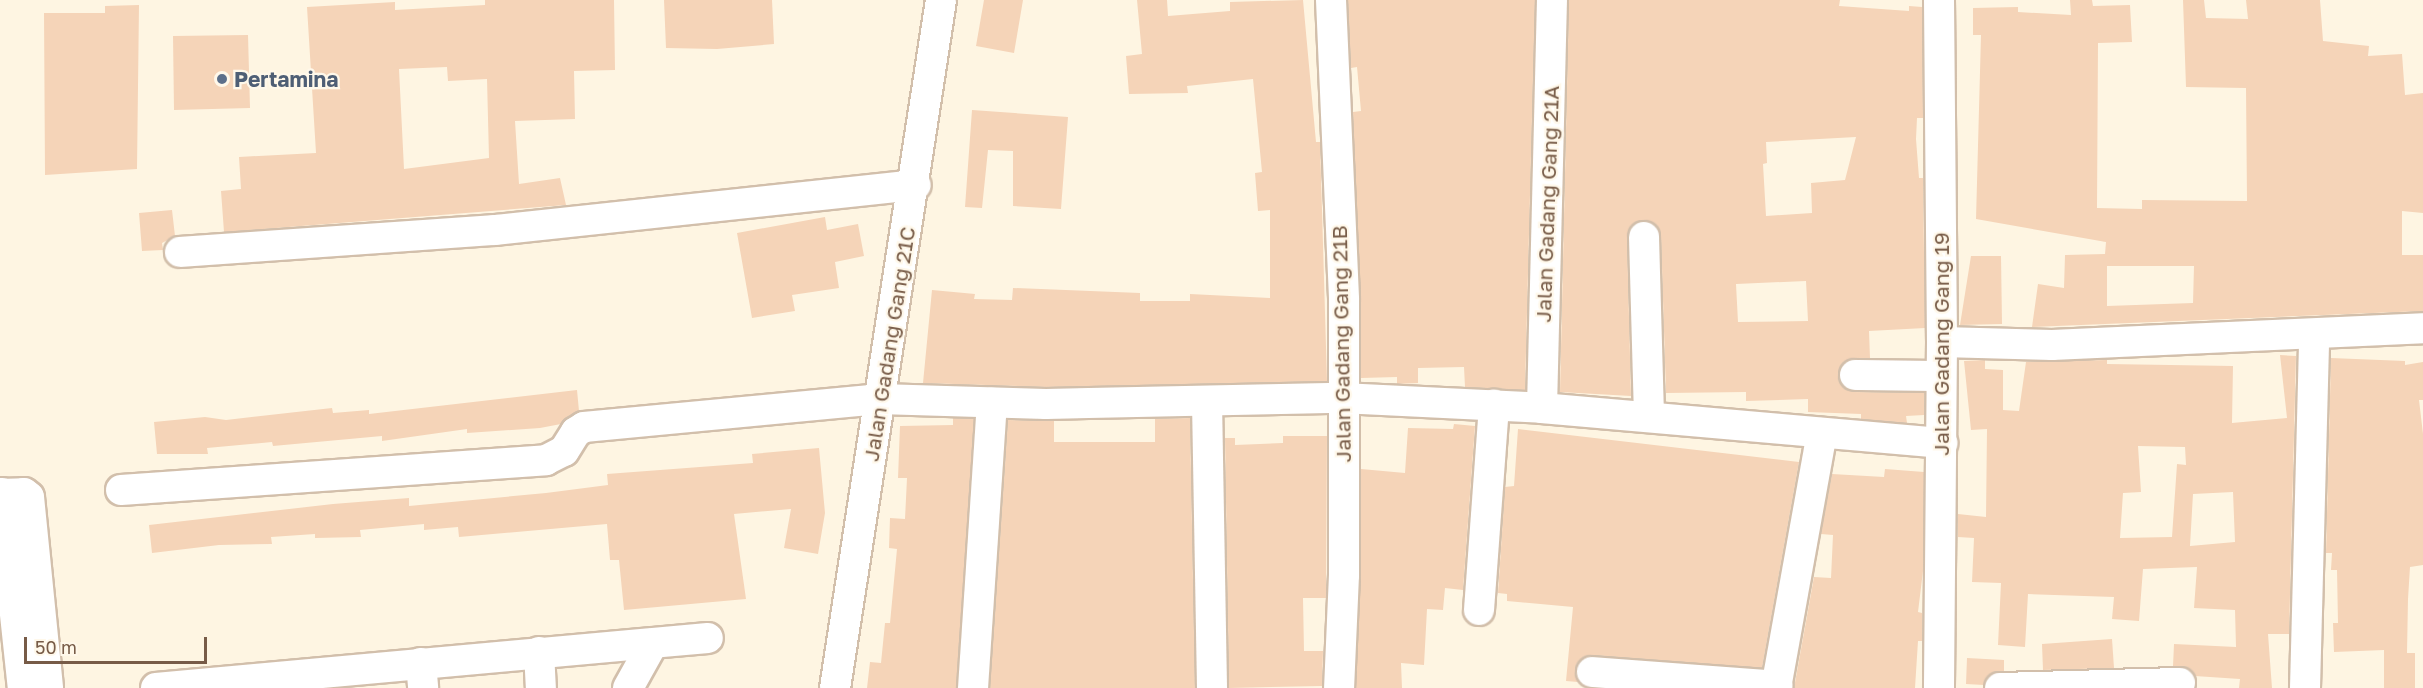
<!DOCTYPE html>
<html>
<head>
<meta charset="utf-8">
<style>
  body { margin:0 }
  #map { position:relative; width:2423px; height:688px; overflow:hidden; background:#fef5e2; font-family:"Golos Text",sans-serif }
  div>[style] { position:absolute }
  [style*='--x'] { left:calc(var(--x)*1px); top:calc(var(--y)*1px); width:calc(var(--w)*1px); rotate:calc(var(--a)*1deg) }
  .building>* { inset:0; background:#f5d4b8 }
  .roads { filter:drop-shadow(2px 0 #d2bfab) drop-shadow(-2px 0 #d2bfab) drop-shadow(0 2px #d2bfab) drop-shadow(0 -2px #d2bfab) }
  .minor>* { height:30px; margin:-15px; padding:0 15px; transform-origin:15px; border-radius:15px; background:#fff }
  .dots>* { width:16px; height:16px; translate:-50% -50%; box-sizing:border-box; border:3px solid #fff8ea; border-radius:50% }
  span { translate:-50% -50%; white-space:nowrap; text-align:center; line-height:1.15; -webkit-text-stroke:4.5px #fff8ea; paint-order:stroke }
  .service-label { font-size:21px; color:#4e5e75; font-weight:700 }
  .left { translate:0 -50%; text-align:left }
  .street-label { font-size:21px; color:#775b47 }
  .scale { position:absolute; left:24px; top:637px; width:183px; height:27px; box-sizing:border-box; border:3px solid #775b47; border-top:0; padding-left:8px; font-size:18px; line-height:21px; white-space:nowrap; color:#775b47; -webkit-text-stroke:4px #fff8ea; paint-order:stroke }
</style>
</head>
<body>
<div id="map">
  <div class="building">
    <i style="clip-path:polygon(evenodd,485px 0,614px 0,615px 70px,574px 71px,575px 119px,515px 121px,519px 184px,560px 178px,566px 205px,224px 232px,221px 191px,241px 189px,239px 157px,316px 153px,307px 7px,395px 2px,395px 10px,485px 5px,485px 0,447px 67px,448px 81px,487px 79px,489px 158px,404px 169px,399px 69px,447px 67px)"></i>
    <i style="clip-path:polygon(664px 0,772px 0,774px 44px,717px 49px,666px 48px)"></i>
    <i style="clip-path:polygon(984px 0,1023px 0,1014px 53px,976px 46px)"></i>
    <i style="clip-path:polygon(1137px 0,1167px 0,1168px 16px,1230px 11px,1230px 2px,1303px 0,1316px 142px,1320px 142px,1327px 381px,1046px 387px,923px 383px,932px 290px,975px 294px,974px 299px,1012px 300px,1013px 288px,1140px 293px,1140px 301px,1190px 301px,1190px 294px,1270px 298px,1270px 210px,1258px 211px,1255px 173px,1262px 172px,1253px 79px,1187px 86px,1188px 93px,1129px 94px,1126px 56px,1142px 54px)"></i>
    <i style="clip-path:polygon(1348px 0,1535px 0,1525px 390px,1465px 387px,1464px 367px,1418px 368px,1418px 383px,1397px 384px,1397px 377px,1361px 378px,1353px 112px,1361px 111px,1357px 67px,1351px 68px)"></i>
    <i style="clip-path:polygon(evenodd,1569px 0,1840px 0,1839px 6px,1909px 11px,1909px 6px,1922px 7px,1923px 118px,1917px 118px,1916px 139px,1919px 178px,1923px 178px,1925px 328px,1869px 331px,1870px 358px,1847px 360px,1838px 375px,1846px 389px,1854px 392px,1924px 393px,1924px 415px,1906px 416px,1907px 423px,1861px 419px,1861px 414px,1808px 412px,1808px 399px,1746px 401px,1746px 392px,1666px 393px,1661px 237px,1658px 228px,1644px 220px,1635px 223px,1627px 237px,1631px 396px,1560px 392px,1569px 0,1856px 137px,1845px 180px,1811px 183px,1812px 213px,1766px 216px,1763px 164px,1767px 163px,1766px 142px,1856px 137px,1569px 0,1806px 281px,1808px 321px,1738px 322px,1736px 284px,1806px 281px)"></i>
    <i style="clip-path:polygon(evenodd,2070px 0,2092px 0,2093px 6px,2130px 5px,2132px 42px,2098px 43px,2097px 208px,2142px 209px,2142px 200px,2247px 201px,2246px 88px,2186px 87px,2183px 0,2204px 0,2206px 18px,2248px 19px,2246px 0,2320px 0,2323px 41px,2369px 46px,2368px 56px,2402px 54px,2405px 95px,2423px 93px,2423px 213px,2402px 211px,2402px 255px,2423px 255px,2423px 311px,2032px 327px,2038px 284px,2064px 288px,2065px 255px,2105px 254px,2106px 242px,1976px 219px,1981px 35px,1973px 35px,1973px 8px,2018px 7px,2018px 12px,2071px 15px,2070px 0,2107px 266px,2194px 266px,2193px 303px,2107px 306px,2107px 266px)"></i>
    <i style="clip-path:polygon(139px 5px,137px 169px,45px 175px,44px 13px,105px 13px,105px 6px)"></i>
    <i style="clip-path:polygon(248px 35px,250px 108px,174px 110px,173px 36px)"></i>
    <i style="clip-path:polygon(972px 110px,1068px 117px,1061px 209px,1013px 206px,1013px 151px,988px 150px,982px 208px,965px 207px)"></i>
    <i style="clip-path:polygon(172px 210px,175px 236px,162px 243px,163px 250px,142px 251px,139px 213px)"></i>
    <i style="clip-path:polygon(825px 217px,827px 230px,858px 224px,864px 256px,835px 262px,839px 288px,792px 295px,795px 311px,752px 318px,737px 233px)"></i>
    <i style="clip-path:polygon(1971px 256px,2001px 256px,2002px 324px,1960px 325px)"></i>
    <i style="clip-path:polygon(evenodd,2280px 355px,2296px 356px,2289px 634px,2268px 634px,2272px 688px,2239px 688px,2240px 679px,2195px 676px,2188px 668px,2173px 666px,2174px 644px,2236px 647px,2235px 610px,2194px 608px,2197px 567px,2143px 569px,2139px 621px,2112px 619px,2114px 597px,2028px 594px,2025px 647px,1998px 645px,2001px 583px,1972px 582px,1974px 538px,1958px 537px,1958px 514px,1986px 517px,1987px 429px,1971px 430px,1964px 361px,1985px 360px,1985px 369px,2003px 370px,2003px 410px,2019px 411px,2026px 362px,2107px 360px,2107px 364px,2233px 366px,2232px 423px,2287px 418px,2280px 355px,2138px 446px,2185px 447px,2186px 465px,2177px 464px,2172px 537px,2120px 538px,2123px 493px,2141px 492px,2138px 446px,2280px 355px,2233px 492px,2235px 542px,2190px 546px,2193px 494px,2233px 492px)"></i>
    <i style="clip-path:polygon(2331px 358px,2405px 361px,2405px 365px,2423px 362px,2423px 400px,2419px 400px,2423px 434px,2423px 565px,2410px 567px,2408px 599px,2407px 653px,2415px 653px,2415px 688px,2384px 688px,2384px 650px,2334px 652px,2333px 623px,2338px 623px,2337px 570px,2331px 570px,2332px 553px,2326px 553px)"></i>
    <i style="clip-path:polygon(577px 390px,579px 411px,561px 424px,540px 428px,467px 433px,467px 429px,382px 441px,382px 436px,273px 446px,272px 442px,207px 448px,208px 454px,157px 454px,154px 422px,205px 417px,226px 420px,332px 408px,333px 413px,369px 410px,369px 414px)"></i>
    <i style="clip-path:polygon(953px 418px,974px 419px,956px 688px,867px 688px,870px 662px,881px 663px,885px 623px,890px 623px,897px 549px,889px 548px,890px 518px,905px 519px,907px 478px,898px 478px,900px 426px,953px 425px)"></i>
    <i style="clip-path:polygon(1190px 418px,1195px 688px,990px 688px,1008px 420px,1054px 421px,1054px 442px,1155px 442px,1155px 419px)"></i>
    <i style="clip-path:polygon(1454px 424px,1475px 426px,1463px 590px,1445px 588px,1443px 610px,1427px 609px,1424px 665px,1401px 663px,1402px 688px,1356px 688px,1361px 469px,1405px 473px,1408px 428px,1453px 429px)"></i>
    <i style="clip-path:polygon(1518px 429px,1799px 462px,1762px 668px,1593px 655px,1577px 663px,1575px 671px,1578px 682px,1566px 681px,1573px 607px,1507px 601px,1507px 594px,1498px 593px,1505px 487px,1514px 486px)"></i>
    <i style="clip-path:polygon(1283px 436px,1327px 436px,1326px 598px,1303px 598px,1304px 651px,1323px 651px,1322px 686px,1229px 688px,1225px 438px,1235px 438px,1235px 445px,1283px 443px)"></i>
    <i style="clip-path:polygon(819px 448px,825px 513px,818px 554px,784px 548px,791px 509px,734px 514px,746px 599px,624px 610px,619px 560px,610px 560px,607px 524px,459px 537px,458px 527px,424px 530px,424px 524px,360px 530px,361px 537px,315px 538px,315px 534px,271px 537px,272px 544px,219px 545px,152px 553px,149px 525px,333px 504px,409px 498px,409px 506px,546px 493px,608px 485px,607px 474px,753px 463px,752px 454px)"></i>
    <i style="clip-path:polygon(1885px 469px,1924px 472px,1923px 571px,1918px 612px,1922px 613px,1922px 641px,1918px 641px,1915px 688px,1794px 688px,1814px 577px,1831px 578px,1833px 535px,1821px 534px,1832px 474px,1884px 477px)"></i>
    <i style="clip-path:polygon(2112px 639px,2114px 668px,2043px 670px,2042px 644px)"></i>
    <i style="clip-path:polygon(1967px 658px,2004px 660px,2004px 671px,1991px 674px,1984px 685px,1966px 684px)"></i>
  </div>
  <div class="roads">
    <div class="minor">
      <i style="--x:1331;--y:0;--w:300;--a:87.5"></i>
      <i style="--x:1344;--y:300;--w:275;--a:90"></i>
      <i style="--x:1344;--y:575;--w:113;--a:92.5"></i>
      <i style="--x:1939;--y:0;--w:342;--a:89.5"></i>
      <i style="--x:1942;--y:342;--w:346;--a:90.5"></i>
      <i style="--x:1644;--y:237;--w:180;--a:88.4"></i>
      <i style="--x:180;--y:252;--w:316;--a:-4"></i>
      <i style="--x:495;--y:230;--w:423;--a:-6.1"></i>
      <i style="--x:1942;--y:342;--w:110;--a:1.6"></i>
      <i style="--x:2052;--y:345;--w:371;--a:-2.6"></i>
      <i style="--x:1855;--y:375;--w:85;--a:0.7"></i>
      <i style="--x:1207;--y:401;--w:287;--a:89"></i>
      <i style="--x:1542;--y:408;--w:408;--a:-88.6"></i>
      <i style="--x:121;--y:490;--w:426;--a:-4"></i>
      <i style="--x:546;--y:460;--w:20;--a:-27"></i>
      <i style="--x:564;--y:451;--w:22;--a:-58"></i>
      <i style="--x:576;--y:432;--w:9;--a:-32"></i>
      <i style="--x:584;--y:427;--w:296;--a:-5.4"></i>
      <i style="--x:879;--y:399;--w:167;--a:1.7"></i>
      <i style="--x:1046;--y:404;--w:295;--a:-1.2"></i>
      <i style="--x:1341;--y:398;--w:201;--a:2.8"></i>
      <i style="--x:1542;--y:408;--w:402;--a:5"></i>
      <i style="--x:2;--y:493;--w:196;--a:83.9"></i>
      <i style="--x:0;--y:494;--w:24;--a:-2"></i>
      <i style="--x:24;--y:493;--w:6;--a:39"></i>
      <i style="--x:29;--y:497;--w:192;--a:84.3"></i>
      <i style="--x:1479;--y:610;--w:206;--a:-85.8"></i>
      <i style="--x:539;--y:652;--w:36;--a:87"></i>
      <i style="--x:421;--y:663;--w:25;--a:85"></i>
      <i style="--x:1592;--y:672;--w:186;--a:4.3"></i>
      <i style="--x:156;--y:688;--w:554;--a:-5.18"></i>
      <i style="--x:628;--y:688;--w:51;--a:-60.9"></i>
      <i style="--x:835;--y:688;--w:696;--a:-81.24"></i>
      <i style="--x:973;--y:688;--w:286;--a:-86.2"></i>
      <i style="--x:1776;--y:688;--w:259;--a:-79.8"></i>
      <i style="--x:2000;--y:688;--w:180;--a:-1.6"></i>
      <i style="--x:2305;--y:688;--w:353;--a:-88.5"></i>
    </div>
  </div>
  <div class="dots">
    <i style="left:222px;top:79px;background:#5c6f8a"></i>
  </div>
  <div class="service-label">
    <span class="left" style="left:234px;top:79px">Pertamina</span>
  </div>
  <div class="street-label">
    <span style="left:1547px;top:204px;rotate:-88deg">Jalan Gadang Gang 21A</span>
    <span style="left:889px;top:344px;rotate:-81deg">Jalan Gadang Gang 21C</span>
    <span style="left:1341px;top:344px;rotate:-91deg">Jalan Gadang Gang 21B</span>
    <span style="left:1941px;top:344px;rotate:-90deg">Jalan Gadang Gang 19</span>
  </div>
  <div class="scale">50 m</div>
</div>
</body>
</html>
